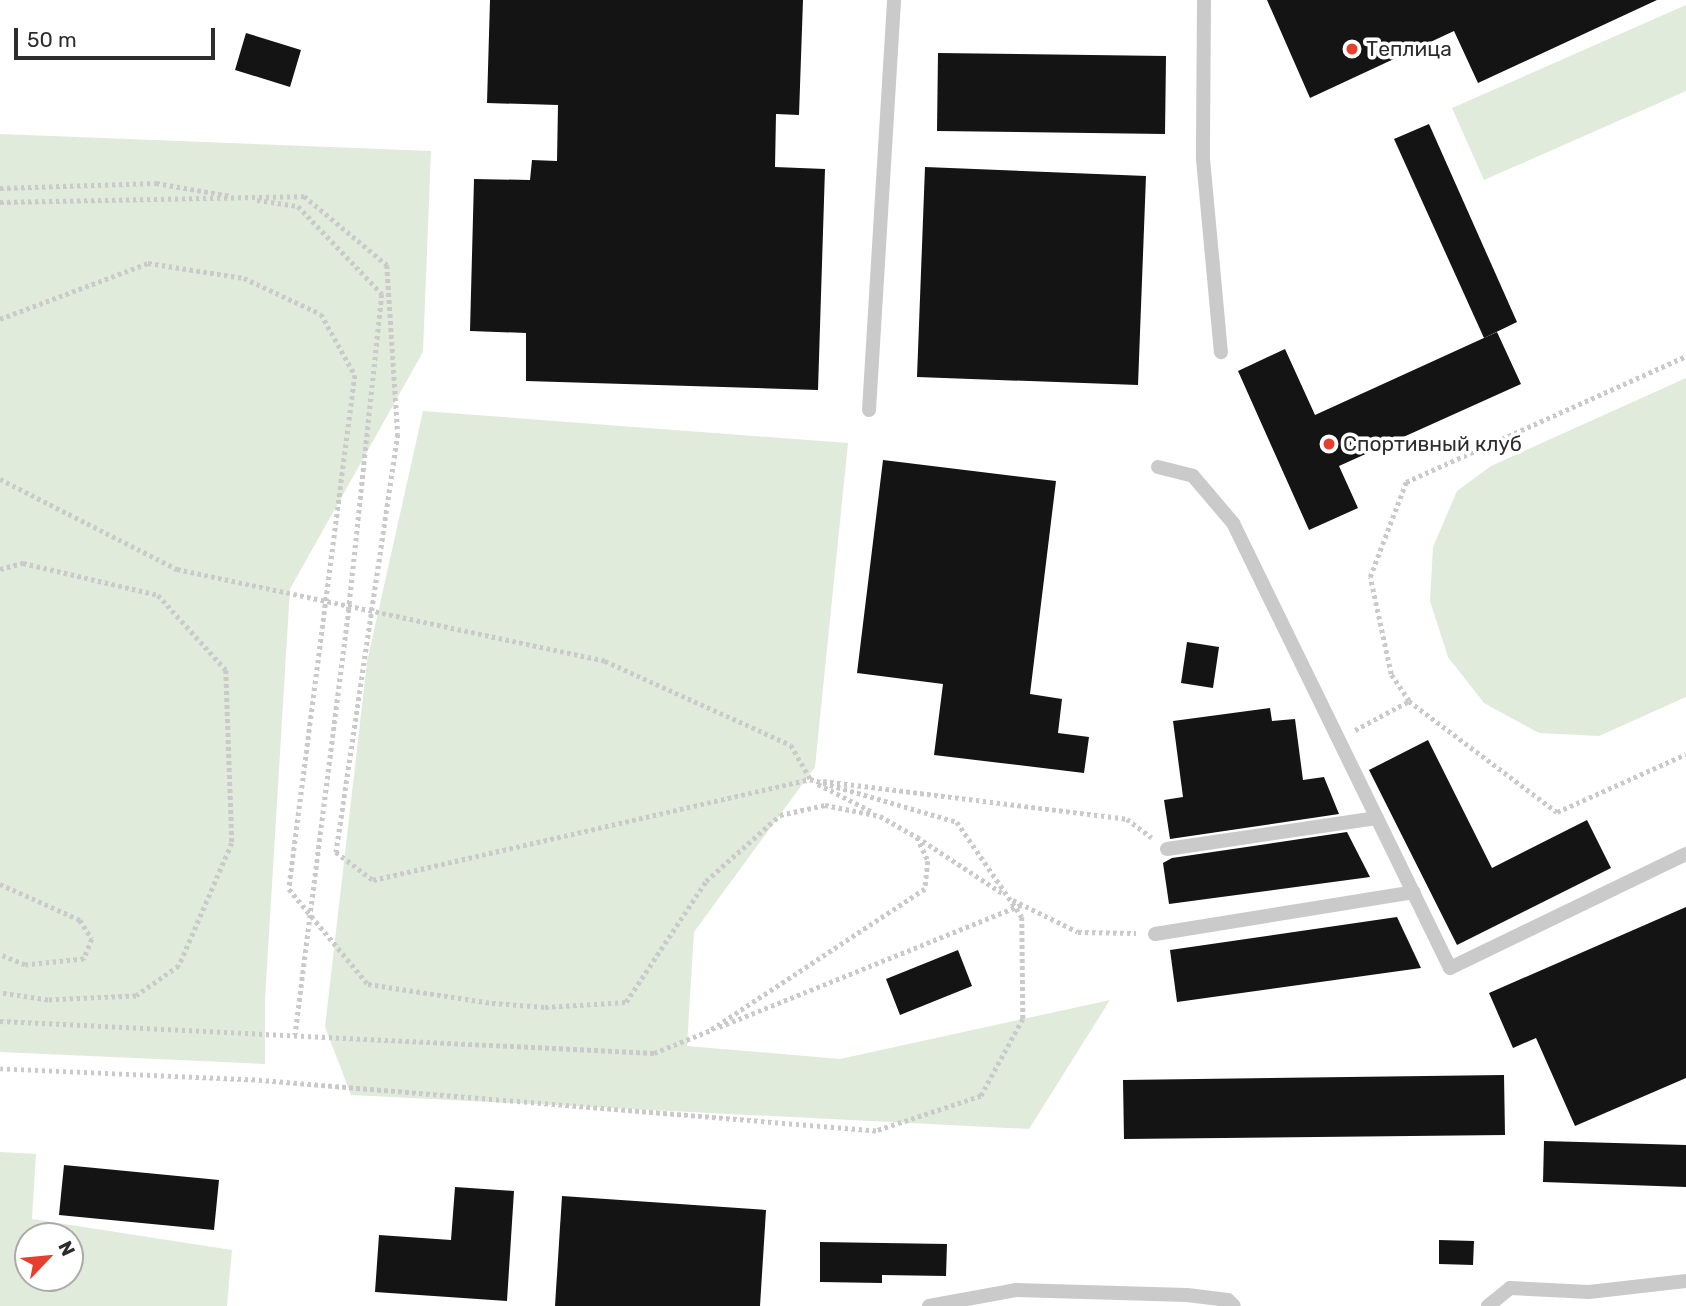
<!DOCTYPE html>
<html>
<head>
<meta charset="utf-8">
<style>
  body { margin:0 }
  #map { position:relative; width:1686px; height:1306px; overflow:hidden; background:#fff; font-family:Rubik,sans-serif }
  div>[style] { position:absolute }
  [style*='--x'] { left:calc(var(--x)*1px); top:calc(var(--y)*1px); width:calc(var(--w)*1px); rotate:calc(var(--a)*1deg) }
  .green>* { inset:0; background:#e1ebdb }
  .building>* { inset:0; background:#141414 }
  .path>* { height:4.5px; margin-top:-2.25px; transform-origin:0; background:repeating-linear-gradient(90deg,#cacaca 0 3.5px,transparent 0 7px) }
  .service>* { height:14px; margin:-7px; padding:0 7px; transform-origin:7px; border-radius:7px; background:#cacaca }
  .dots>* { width:19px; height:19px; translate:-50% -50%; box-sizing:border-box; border:4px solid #fff; border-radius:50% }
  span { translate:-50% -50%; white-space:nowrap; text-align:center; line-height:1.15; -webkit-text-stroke:7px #fff; paint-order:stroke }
  .poi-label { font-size:21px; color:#2d2d2d }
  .left { translate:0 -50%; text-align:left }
  .north { position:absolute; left:14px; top:1222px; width:70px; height:70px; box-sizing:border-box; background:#fff; border:2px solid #ababab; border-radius:50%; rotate:64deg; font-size:19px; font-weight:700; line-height:28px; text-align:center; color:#2d2d2d }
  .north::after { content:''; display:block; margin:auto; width:24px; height:32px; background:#e53f2e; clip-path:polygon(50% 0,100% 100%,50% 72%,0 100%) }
  .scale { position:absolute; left:14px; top:28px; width:201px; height:32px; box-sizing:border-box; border:4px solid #2d2d2d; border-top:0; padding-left:9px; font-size:21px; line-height:24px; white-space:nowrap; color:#2d2d2d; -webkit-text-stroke:5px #fff; paint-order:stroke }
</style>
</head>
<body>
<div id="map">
  <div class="green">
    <i style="clip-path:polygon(1686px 5px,1686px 91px,1484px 180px,1452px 108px)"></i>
    <i style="clip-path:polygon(0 134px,431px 151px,423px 352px,290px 589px,265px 1000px,265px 1064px,0 1052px)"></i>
    <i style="clip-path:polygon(1686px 378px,1686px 697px,1599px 736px,1539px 733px,1484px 703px,1448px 657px,1430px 601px,1433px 547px,1457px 491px,1491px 466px)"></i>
    <i style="clip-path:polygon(423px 411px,848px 443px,815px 767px,694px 932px,687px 1046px,840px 1059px,1110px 1000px,1029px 1129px,351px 1095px,325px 1027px,367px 662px)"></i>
    <i style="clip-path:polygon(evenodd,0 1152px,36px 1154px,32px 1219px,232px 1250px,227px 1306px,0 1306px,0 1152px,28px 1236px,70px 1236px,70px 1278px,28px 1278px,28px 1236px)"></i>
  </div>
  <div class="building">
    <i style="clip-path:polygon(490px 0,803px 0,799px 115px,776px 114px,775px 167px,825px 169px,818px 390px,526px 381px,526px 333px,470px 331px,474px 179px,530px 180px,532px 160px,557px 161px,558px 105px,487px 103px)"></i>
    <i style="clip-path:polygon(1267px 0,1657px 0,1478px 83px,1454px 31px,1310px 98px)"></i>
    <i style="clip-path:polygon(246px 33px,301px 50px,290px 87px,235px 70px)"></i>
    <i style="clip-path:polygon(938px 53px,1166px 56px,1165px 134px,937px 131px)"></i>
    <i style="clip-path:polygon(1429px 124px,1517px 322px,1484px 338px,1394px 139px)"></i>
    <i style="clip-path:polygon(925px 167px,1146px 176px,1138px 385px,917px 377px)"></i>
    <i style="clip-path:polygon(1497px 332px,1521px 384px,1339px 466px,1358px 508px,1309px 530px,1238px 371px,1285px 349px,1315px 415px)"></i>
    <i style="clip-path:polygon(883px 460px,1056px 481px,1030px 694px,1062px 699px,1058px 733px,1089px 737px,1084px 773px,934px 755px,943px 684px,857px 673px)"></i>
    <i style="clip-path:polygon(1187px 642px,1219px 647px,1213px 688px,1181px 683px)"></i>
    <i style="clip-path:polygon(1270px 708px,1272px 721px,1295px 719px,1303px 780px,1324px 777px,1339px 814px,1170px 839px,1164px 800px,1183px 797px,1173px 721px)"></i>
    <i style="clip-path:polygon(1428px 740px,1492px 868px,1587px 820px,1611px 868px,1457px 945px,1369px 770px)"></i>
    <i style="clip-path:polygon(1347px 832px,1370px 877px,1169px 904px,1163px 863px,1172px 858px)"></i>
    <i style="clip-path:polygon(1686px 907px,1686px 1078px,1575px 1126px,1536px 1038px,1513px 1048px,1489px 993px)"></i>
    <i style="clip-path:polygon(1397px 917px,1421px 968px,1177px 1002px,1170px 950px)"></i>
    <i style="clip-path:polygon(958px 950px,972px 986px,900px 1015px,886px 979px)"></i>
    <i style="clip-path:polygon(1504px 1075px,1505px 1135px,1124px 1139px,1123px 1080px)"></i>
    <i style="clip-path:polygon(1544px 1141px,1686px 1145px,1686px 1187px,1543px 1182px)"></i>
    <i style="clip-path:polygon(64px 1165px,219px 1180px,214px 1230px,59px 1215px)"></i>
    <i style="clip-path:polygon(455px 1187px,514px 1191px,507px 1301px,375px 1292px,379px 1235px,451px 1240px)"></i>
    <i style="clip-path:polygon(562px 1196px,766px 1210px,760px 1306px,555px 1306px)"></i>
    <i style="clip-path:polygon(1439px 1240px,1474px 1241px,1473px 1265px,1439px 1264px)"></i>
    <i style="clip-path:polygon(820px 1242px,947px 1244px,946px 1276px,882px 1275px,882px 1283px,820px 1282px)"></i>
  </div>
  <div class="path">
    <i style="--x:0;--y:188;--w:156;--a:-1.8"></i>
    <i style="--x:156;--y:183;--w:76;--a:9.8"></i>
    <i style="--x:257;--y:200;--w:41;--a:8.3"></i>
    <i style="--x:298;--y:206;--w:122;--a:46.3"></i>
    <i style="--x:382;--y:294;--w:317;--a:96"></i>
    <i style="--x:349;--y:609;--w:429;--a:97.2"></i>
    <i style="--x:0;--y:202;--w:304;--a:-1.1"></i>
    <i style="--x:304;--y:196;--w:108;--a:39.7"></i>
    <i style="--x:387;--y:265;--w:169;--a:86.3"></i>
    <i style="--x:398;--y:434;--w:423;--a:98.4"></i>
    <i style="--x:336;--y:852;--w:46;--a:37.1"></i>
    <i style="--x:373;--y:880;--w:449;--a:-13"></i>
    <i style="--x:810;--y:779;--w:153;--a:16.3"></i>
    <i style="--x:957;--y:822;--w:115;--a:55.6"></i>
    <i style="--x:1022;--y:917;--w:102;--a:89.4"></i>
    <i style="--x:1023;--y:1019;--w:88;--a:118.6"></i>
    <i style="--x:981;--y:1096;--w:111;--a:161.6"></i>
    <i style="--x:876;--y:1131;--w:623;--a:-175.31"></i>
    <i style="--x:255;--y:1080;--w:255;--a:-177.5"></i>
    <i style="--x:0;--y:319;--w:158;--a:-20.7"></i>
    <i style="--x:148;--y:263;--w:97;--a:8.9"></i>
    <i style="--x:244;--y:278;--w:85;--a:25.1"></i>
    <i style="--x:321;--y:314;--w:70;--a:60.9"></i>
    <i style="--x:355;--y:375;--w:518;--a:97.32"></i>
    <i style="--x:289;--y:889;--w:124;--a:50.3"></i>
    <i style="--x:368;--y:984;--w:125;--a:8.7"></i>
    <i style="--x:492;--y:1003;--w:53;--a:4.3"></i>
    <i style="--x:545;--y:1007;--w:81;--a:-3.5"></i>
    <i style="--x:626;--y:1002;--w:145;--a:-56.5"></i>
    <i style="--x:706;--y:881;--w:99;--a:-41.7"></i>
    <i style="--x:780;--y:815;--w:46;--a:-12.5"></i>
    <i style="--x:825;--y:805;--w:56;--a:11.3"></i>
    <i style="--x:880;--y:816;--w:43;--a:29.6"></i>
    <i style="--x:917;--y:837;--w:26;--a:65"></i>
    <i style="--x:928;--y:861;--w:28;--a:96"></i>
    <i style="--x:925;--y:889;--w:258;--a:146.6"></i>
    <i style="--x:0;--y:479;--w:199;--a:27"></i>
    <i style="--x:177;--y:569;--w:438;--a:12.1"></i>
    <i style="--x:605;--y:661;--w:204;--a:24.3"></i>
    <i style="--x:791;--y:745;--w:40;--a:60.3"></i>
    <i style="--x:0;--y:569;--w:24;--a:-15"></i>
    <i style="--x:23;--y:563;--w:139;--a:13.3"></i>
    <i style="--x:158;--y:595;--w:101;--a:47.8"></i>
    <i style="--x:226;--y:670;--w:173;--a:88"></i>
    <i style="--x:232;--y:843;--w:134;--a:113.3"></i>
    <i style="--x:179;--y:966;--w:52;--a:145.1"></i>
    <i style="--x:136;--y:996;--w:88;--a:177.4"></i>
    <i style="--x:48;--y:1000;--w:49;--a:-171.7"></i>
    <i style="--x:1409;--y:701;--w:32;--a:-124"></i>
    <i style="--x:1391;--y:674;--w:99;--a:-102.2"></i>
    <i style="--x:1370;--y:577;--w:102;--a:-69.2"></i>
    <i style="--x:1406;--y:482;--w:307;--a:-24.2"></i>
    <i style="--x:1355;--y:730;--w:61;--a:-28.2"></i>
    <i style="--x:1409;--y:701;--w:185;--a:36.9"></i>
    <i style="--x:1557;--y:812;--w:141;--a:-24.2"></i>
    <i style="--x:823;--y:781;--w:306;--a:7.1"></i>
    <i style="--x:1127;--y:819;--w:31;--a:37"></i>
    <i style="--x:818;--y:784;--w:62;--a:27"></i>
    <i style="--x:917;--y:837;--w:105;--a:33.4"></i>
    <i style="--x:0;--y:884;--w:88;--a:24.2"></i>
    <i style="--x:80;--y:920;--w:22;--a:58"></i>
    <i style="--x:92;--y:939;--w:22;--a:112"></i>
    <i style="--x:84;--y:959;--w:59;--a:174.2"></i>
    <i style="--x:25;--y:965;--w:27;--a:-158"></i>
    <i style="--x:1013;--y:900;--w:72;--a:26.2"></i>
    <i style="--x:1078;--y:932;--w:58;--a:1"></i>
    <i style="--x:0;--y:1021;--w:655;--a:2.8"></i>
    <i style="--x:654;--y:1053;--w:61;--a:-22"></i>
    <i style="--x:719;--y:1027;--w:326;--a:-22"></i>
  </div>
  <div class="service">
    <i style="--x:1204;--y:0;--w:159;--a:90.4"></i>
    <i style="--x:1203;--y:159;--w:194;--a:84.7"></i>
    <i style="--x:869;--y:410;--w:411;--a:-86.5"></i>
    <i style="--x:1158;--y:467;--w:36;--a:14"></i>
    <i style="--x:1193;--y:476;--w:62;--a:49.6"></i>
    <i style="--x:1233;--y:523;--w:495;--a:64"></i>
    <i style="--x:1450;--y:968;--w:262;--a:-25.8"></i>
    <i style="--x:1167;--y:849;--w:212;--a:-8.4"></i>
    <i style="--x:1155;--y:934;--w:262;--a:-9.2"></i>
    <i style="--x:929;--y:1306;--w:88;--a:-10.4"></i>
    <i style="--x:1016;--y:1290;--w:171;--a:1.7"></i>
    <i style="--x:1187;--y:1295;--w:41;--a:7"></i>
    <i style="--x:1228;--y:1300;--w:8;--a:45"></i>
    <i style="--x:1488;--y:1306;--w:28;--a:-39"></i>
    <i style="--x:1510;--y:1288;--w:79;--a:2.9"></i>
    <i style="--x:1589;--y:1292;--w:98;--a:-6.5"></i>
  </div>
  <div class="dots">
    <i style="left:1352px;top:49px;background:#e53f2e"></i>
    <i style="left:1329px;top:444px;background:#e53f2e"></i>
  </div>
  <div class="poi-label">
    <span class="left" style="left:1366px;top:49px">Теплица</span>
    <span class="left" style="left:1343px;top:444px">Спортивный клуб</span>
  </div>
  <div class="north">N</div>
  <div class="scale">50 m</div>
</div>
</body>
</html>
